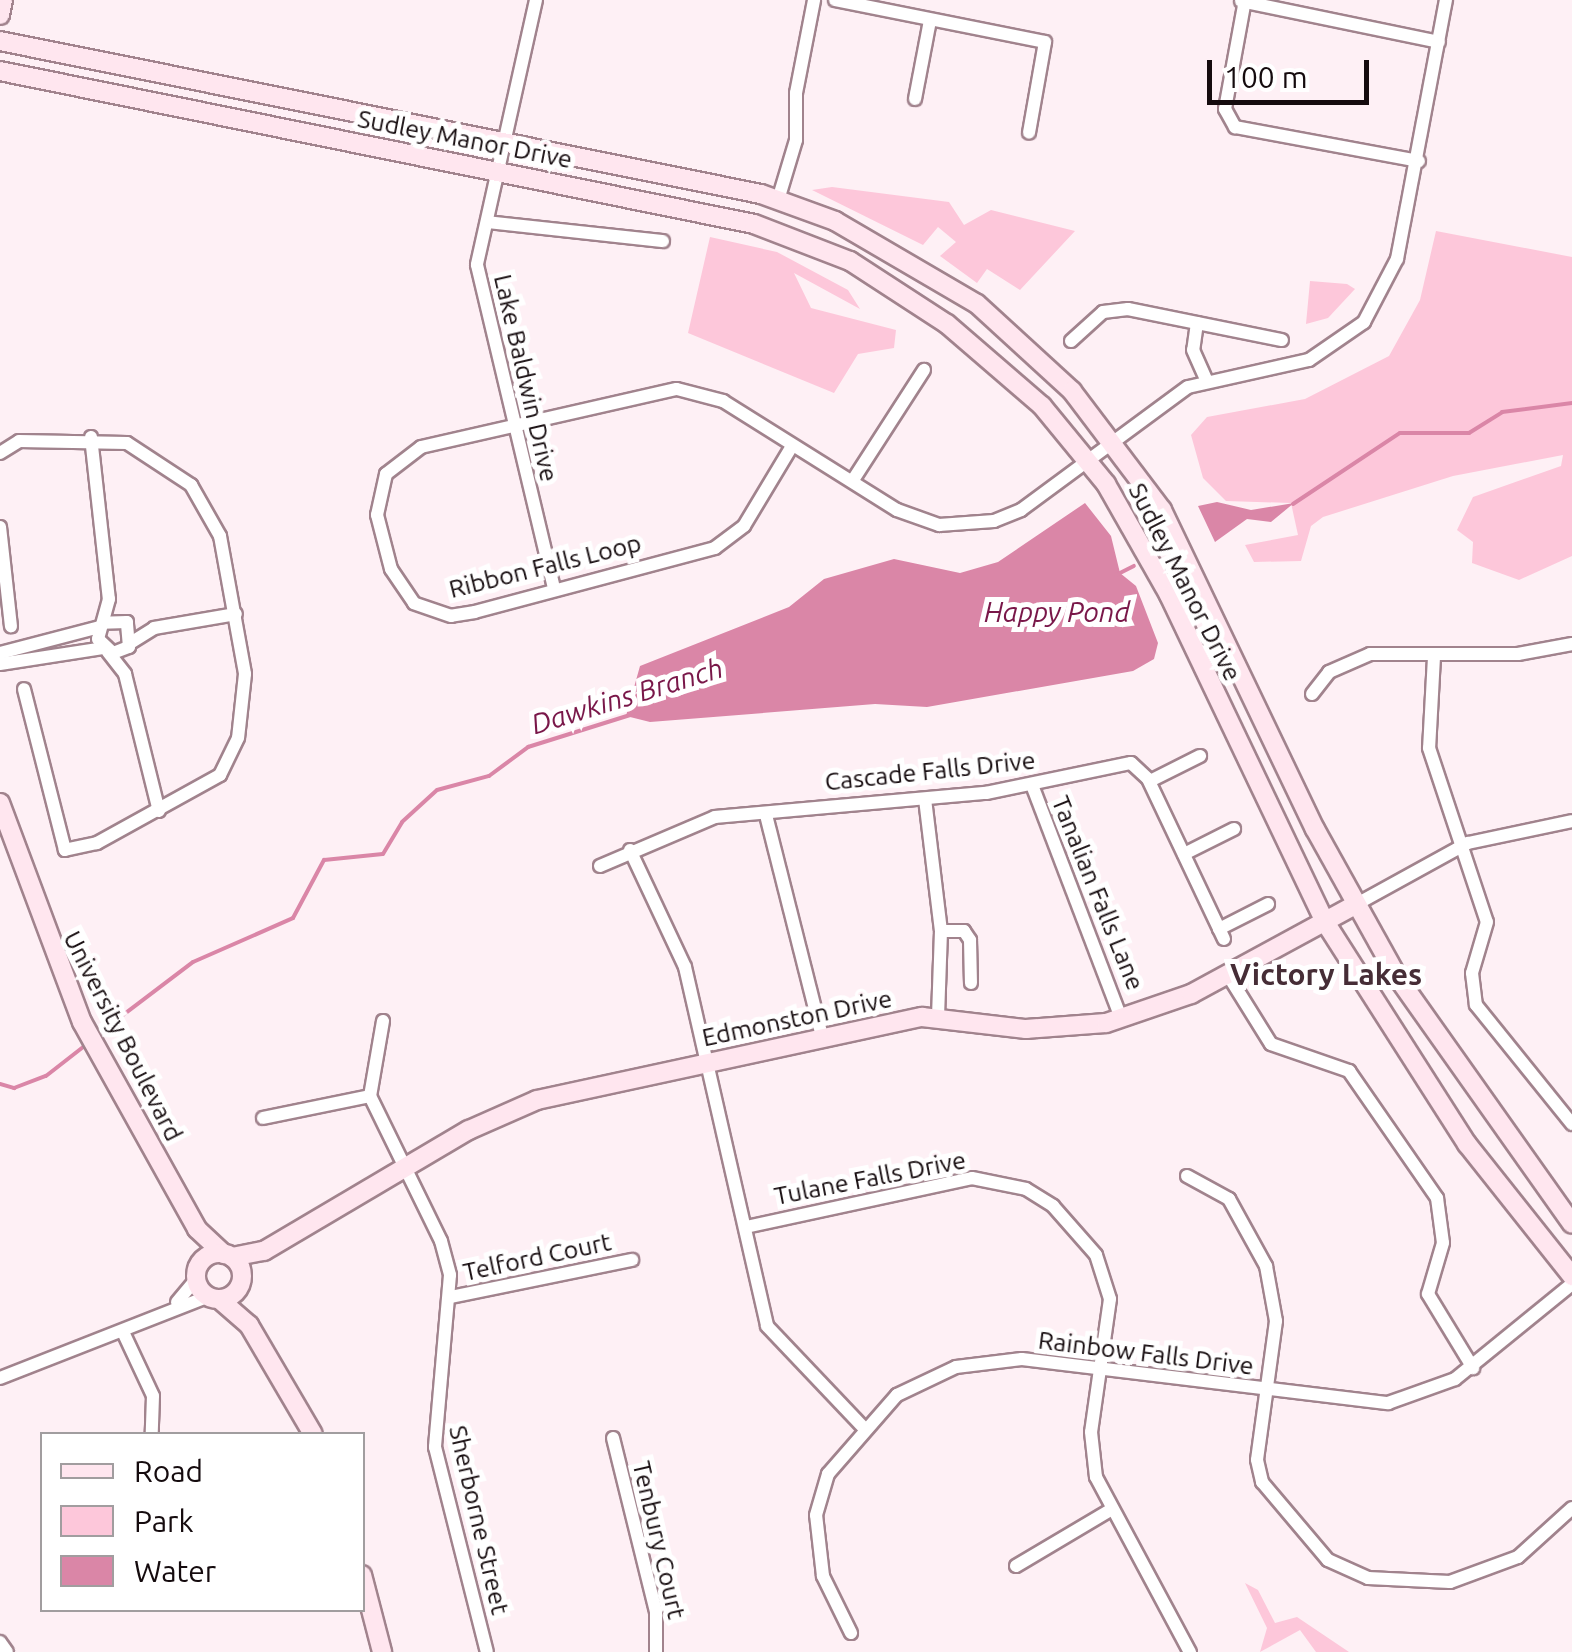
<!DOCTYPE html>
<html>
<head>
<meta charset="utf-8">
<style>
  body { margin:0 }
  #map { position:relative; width:1572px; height:1652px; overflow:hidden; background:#fef0f5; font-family:Ubuntu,sans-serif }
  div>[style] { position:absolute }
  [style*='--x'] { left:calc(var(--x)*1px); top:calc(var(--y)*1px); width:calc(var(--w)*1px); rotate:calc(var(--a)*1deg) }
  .green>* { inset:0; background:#fdc7da }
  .water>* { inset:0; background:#da86a7 }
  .stream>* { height:4px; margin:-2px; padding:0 2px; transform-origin:2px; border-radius:2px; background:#da86a7 }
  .roads { filter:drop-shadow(2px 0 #a1838d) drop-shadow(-2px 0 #a1838d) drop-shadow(0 2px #a1838d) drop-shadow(0 -2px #a1838d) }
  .street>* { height:12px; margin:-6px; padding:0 6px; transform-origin:6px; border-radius:6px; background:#fff }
  .secondary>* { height:18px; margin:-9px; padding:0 9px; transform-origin:9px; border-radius:9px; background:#ffe6ef }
  .secondary>.ring { margin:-9px; padding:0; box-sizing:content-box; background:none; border:18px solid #ffe6ef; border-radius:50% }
  span { translate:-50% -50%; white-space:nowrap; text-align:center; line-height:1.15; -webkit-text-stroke:10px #fff; paint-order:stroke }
  .street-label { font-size:25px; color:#150b0e }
  .water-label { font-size:28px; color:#791749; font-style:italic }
  .quarter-label { font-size:30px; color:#462d36; font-weight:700 }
  .legend { position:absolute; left:40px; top:1432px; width:325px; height:180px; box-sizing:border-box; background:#fff; border:2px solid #a19d9f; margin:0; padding:12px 18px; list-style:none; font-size:30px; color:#150b0e }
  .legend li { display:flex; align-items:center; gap:20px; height:50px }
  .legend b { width:50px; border:2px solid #a19d9f }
  .scale { position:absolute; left:1207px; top:60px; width:162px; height:45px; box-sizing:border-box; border:5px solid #150b0e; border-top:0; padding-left:12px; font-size:30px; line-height:35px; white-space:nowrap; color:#150b0e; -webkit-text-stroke:8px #fff; paint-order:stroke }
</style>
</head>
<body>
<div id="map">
  <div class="green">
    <i style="clip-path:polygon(832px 187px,949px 202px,964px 225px,991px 210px,1075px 231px,1020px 290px,987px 269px,977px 283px,940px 256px,956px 242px,938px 227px,923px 245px,812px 190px)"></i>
    <i style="clip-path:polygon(1436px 231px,1572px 257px,1572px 556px,1519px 580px,1472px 563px,1473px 542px,1457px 530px,1473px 497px,1561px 466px,1563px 455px,1453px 476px,1323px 517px,1311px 526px,1301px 561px,1254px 562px,1245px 545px,1298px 535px,1291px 503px,1226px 501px,1203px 478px,1191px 435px,1207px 417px,1305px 399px,1389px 356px,1420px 300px)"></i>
    <i style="clip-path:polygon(710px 237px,777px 252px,848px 290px,860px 309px,794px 273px,811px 308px,896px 330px,894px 348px,858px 354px,834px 393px,688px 333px)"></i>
    <i style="clip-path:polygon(1310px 281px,1347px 284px,1355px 289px,1328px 318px,1306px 324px)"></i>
    <i style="clip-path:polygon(1245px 1583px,1258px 1590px,1275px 1623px,1297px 1617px,1349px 1652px,1316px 1652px,1300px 1630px,1260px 1652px,1267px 1628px)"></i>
  </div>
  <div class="water">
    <i style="clip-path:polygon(1217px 502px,1251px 510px,1294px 503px,1271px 522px,1247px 519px,1215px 542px,1198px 506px)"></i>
    <i style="clip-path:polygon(1085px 503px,1111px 536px,1120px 573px,1136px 586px,1158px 643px,1154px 659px,1133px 671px,927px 707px,875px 704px,650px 722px,626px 716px,640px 666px,789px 607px,824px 579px,894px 559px,960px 573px,998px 562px)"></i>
  </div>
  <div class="stream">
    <i style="--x:1293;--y:504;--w:128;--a:-33.6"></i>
    <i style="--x:1400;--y:433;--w:69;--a:0"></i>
    <i style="--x:1469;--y:433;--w:39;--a:-32"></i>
    <i style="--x:1502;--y:412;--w:71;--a:-7.3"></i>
    <i style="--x:1116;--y:575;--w:20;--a:-27"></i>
    <i style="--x:98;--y:1034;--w:119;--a:-37.2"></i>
    <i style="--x:193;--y:962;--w:109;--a:-23.7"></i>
    <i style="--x:293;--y:918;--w:66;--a:-61.9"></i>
    <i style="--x:324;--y:860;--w:59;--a:-5.8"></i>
    <i style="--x:383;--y:854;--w:37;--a:-59"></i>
    <i style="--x:402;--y:822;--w:47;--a:-42.4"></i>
    <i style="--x:437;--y:790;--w:54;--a:-15.1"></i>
    <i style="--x:489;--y:776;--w:49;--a:-36.6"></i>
    <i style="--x:528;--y:747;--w:107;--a:-17.4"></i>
    <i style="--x:0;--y:1084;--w:15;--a:16"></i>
    <i style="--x:14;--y:1088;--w:34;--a:-21"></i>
    <i style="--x:46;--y:1076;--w:52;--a:-38"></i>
  </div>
  <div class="roads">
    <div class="street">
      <i style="--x:536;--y:0;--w:271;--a:102.6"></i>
      <i style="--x:477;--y:265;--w:333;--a:76.6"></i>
      <i style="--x:835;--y:0;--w:214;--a:11.3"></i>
      <i style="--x:1045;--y:42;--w:92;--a:100"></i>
      <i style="--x:1245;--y:0;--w:111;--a:100.4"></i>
      <i style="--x:1225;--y:109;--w:21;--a:61"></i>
      <i style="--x:1235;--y:127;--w:187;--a:10.5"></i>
      <i style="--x:1241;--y:1;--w:202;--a:11.7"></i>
      <i style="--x:915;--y:99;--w:80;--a:-79.2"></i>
      <i style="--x:778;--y:200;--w:63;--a:-73.3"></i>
      <i style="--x:796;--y:140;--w:47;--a:-90"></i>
      <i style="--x:796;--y:93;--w:95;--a:-79"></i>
      <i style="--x:487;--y:222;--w:177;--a:6.2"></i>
      <i style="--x:1197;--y:323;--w:27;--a:98"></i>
      <i style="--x:1193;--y:350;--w:32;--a:66"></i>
      <i style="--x:1071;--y:341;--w:43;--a:-42.2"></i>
      <i style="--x:1103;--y:312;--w:25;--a:-7"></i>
      <i style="--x:1128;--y:309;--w:157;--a:11.4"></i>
      <i style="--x:91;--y:437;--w:163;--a:83.7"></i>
      <i style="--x:109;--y:599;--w:41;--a:105.4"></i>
      <i style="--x:98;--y:639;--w:21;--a:43"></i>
      <i style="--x:113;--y:653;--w:17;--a:-21"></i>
      <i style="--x:129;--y:647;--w:25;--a:-95"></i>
      <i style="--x:127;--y:622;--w:24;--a:178"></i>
      <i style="--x:792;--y:446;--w:93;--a:121"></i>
      <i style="--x:744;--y:526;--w:36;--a:143"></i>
      <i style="--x:715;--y:548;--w:248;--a:165.1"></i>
      <i style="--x:475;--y:612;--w:24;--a:171"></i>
      <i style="--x:451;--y:616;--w:39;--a:-161"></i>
      <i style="--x:414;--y:603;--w:41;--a:-124.1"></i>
      <i style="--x:391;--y:569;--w:56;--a:-104.5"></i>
      <i style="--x:377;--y:515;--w:42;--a:-77.6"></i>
      <i style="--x:386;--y:474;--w:44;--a:-37.6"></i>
      <i style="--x:421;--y:447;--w:262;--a:-12.8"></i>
      <i style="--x:677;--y:389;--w:48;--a:14.6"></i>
      <i style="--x:723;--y:401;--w:205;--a:32.1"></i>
      <i style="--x:897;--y:510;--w:45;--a:19.7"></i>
      <i style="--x:939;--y:525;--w:55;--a:-4.2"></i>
      <i style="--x:994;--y:521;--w:29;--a:-22"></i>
      <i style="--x:1021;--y:510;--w:207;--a:-36.4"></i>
      <i style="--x:1188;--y:387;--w:124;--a:-12.6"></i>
      <i style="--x:1309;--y:360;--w:67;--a:-34.6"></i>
      <i style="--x:1364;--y:322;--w:71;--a:-62.4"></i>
      <i style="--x:1397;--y:259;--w:264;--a:-79.3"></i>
      <i style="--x:0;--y:453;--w:22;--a:-32"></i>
      <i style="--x:19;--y:441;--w:108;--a:1.1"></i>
      <i style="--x:127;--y:443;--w:77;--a:33.3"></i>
      <i style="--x:191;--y:485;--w:59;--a:60.4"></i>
      <i style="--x:220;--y:536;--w:140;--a:79.7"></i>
      <i style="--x:245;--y:674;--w:64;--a:96.2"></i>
      <i style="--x:238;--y:738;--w:41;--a:115.9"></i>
      <i style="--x:220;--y:775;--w:141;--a:151.1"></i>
      <i style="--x:97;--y:843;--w:33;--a:168"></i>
      <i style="--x:65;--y:850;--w:166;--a:-104.3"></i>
      <i style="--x:853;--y:480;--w:131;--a:-57.2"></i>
      <i style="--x:0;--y:527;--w:100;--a:83.7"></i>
      <i style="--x:132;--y:642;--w:26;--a:-32"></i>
      <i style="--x:154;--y:628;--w:83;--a:-9.7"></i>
      <i style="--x:108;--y:652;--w:28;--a:52"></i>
      <i style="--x:125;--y:674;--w:141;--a:76.1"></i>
      <i style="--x:0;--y:653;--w:103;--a:-14.6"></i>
      <i style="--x:1434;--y:657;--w:91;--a:93.1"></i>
      <i style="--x:1429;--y:748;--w:183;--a:71.6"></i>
      <i style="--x:1487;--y:922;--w:53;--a:106.4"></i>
      <i style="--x:1472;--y:973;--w:32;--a:83"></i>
      <i style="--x:1476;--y:1005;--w:153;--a:51.1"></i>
      <i style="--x:0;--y:664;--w:104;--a:-8.8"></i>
      <i style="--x:1312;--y:694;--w:28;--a:-52"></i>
      <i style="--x:1329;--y:672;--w:45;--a:-23.7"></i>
      <i style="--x:1370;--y:654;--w:148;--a:0"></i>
      <i style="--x:1518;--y:654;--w:55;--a:-10.5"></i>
      <i style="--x:1150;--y:781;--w:56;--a:-26.6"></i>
      <i style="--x:1032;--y:785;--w:249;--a:69.1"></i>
      <i style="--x:925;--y:799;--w:133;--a:83.1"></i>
      <i style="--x:941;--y:931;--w:87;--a:92"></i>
      <i style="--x:766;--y:815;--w:229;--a:75.8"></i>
      <i style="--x:630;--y:850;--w:129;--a:64.8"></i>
      <i style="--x:685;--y:967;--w:368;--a:77.1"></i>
      <i style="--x:767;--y:1326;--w:138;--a:46.5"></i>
      <i style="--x:1184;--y:854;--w:56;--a:-26.6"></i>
      <i style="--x:600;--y:866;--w:125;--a:-23.1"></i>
      <i style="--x:715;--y:817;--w:272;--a:-5.1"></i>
      <i style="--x:986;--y:793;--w:148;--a:-11.7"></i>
      <i style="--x:1131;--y:763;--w:23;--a:43"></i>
      <i style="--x:1148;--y:779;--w:177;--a:64.6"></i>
      <i style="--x:1355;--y:905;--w:129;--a:-28.8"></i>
      <i style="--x:1468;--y:843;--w:106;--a:-11.9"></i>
      <i style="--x:1219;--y:929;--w:55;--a:-27"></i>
      <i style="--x:941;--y:931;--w:23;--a:0"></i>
      <i style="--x:964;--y:931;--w:11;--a:56"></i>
      <i style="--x:970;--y:940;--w:43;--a:88.7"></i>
      <i style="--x:1228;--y:975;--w:81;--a:58.1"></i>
      <i style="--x:1271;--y:1044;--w:83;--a:19.1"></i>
      <i style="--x:1349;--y:1071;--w:155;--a:55.3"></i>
      <i style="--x:1437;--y:1198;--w:45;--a:82.4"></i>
      <i style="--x:1443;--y:1243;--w:53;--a:106.4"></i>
      <i style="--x:1428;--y:1294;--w:87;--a:58.7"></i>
      <i style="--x:383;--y:1021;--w:76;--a:99.8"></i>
      <i style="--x:370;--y:1096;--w:161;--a:63.9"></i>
      <i style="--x:441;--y:1241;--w:35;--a:75"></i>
      <i style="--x:450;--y:1275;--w:173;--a:95"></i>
      <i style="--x:435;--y:1447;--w:211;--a:75.8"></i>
      <i style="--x:263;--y:1118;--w:109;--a:-11.6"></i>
      <i style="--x:1187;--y:1176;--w:48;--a:28.7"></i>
      <i style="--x:1229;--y:1199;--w:77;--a:61.1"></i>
      <i style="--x:1266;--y:1266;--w:56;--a:79.7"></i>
      <i style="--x:1276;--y:1321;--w:140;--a:97.8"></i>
      <i style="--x:1257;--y:1460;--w:23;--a:77"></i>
      <i style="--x:1262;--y:1482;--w:102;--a:49.8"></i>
      <i style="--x:1328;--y:1560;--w:44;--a:24.2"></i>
      <i style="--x:1368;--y:1578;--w:82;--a:2.8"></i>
      <i style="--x:1450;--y:1582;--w:72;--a:-20.2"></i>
      <i style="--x:1518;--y:1557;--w:73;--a:-42.2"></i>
      <i style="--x:746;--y:1227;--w:231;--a:-12.2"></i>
      <i style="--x:972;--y:1178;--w:55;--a:11.5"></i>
      <i style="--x:1026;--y:1189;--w:32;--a:32"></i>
      <i style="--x:1053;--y:1206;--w:65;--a:48.7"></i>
      <i style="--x:1096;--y:1255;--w:46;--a:72.3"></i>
      <i style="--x:1110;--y:1299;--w:134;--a:98.1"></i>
      <i style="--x:1091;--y:1432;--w:45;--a:83.7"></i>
      <i style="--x:1096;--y:1477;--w:199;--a:61.8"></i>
      <i style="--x:451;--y:1297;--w:185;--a:-11.6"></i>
      <i style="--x:177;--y:1302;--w:30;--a:-50"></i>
      <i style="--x:124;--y:1334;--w:68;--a:64.9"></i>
      <i style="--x:153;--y:1396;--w:38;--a:92"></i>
      <i style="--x:0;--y:1378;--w:225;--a:-21.4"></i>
      <i style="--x:613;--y:1438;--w:179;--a:76.1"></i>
      <i style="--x:656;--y:1612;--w:40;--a:90"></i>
      <i style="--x:1016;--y:1566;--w:112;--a:-30.7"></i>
      <i style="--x:851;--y:1633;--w:64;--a:-116.2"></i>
      <i style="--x:823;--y:1576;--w:61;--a:-96.5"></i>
      <i style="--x:816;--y:1515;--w:43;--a:-73.7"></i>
      <i style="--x:828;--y:1474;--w:105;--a:-48.9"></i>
      <i style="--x:897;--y:1395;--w:65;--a:-25.4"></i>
      <i style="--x:956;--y:1367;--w:66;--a:-6.9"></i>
      <i style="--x:1022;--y:1359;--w:369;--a:6.9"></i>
      <i style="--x:1388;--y:1403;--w:71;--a:-19.7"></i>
      <i style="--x:1455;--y:1379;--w:151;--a:-39.1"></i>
      <i style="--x:0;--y:1642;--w:12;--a:55"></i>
    </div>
    <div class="secondary">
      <i style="--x:0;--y:15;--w:15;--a:-79"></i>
      <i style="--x:0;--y:41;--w:776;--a:11.37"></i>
      <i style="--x:761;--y:194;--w:79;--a:20"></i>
      <i style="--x:835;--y:221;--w:164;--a:30.3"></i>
      <i style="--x:977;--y:304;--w:129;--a:42.5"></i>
      <i style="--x:1072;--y:391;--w:149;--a:52.9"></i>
      <i style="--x:1162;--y:510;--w:354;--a:64.4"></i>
      <i style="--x:1315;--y:829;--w:171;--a:60.9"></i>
      <i style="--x:1398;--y:978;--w:301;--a:54.7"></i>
      <i style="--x:0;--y:71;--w:769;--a:11.47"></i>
      <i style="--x:754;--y:224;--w:103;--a:21.1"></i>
      <i style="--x:850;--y:261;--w:116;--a:33"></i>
      <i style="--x:947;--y:324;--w:125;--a:40.8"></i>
      <i style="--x:1042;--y:406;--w:101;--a:50.6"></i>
      <i style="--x:1106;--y:484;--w:128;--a:60.4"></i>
      <i style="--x:1169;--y:595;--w:362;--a:64.5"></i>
      <i style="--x:1325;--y:922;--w:264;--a:57.4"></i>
      <i style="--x:1467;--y:1144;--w:169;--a:51.5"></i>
      <i style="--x:0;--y:803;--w:234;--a:69.5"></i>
      <i style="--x:82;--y:1022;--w:237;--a:60.9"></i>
      <i style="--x:197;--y:1229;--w:37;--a:43"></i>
      <i class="ring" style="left:196px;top:1253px;width:28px;height:28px"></i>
      <i style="--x:232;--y:1257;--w:33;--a:-11"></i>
      <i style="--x:264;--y:1251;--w:238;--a:-30.6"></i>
      <i style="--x:469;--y:1130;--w:74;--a:-23.8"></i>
      <i style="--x:537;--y:1100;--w:394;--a:-12.2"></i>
      <i style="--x:922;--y:1017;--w:105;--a:6.6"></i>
      <i style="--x:1026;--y:1029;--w:80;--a:-4.3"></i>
      <i style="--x:1106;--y:1023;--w:90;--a:-18.8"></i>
      <i style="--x:1191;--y:994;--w:187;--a:-28.5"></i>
      <i style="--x:219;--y:1299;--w:40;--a:41"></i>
      <i style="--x:249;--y:1325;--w:126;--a:59.6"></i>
      <i style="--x:362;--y:1575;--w:80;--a:75.4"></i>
    </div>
  </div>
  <div class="street-label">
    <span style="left:465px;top:139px;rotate:11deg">Sudley Manor Drive</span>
    <span style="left:526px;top:378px;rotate:77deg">Lake Baldwin Drive</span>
    <span style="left:545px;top:566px;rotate:-14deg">Ribbon Falls Loop</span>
    <span style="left:1185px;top:582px;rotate:63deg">Sudley Manor Drive</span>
    <span style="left:930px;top:771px;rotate:-6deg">Cascade Falls Drive</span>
    <span style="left:1098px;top:893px;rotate:68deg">Tanalian Falls Lane</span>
    <span style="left:797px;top:1018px;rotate:-12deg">Edmonston Drive</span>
    <span style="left:123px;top:1036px;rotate:63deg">University Boulevard</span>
    <span style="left:870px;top:1178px;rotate:-11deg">Tulane Falls Drive</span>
    <span style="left:537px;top:1257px;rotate:-12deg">Telford Court</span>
    <span style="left:1146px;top:1353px;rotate:7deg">Rainbow Falls Drive</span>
    <span style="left:479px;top:1520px;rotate:77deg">Sherborne Street</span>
    <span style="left:659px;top:1540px;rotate:77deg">Tenbury Court</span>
  </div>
  <div class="water-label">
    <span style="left:1057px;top:612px">Happy Pond</span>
    <span style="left:627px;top:696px;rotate:-17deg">Dawkins Branch</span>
  </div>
  <div class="quarter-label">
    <span style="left:1326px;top:974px">Victory Lakes</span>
  </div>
  <ul class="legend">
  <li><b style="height:12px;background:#ffe6ef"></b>Road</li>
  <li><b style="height:28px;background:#fdc7da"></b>Park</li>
  <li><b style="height:28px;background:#da86a7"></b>Water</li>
  </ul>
  <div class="scale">100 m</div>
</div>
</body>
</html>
